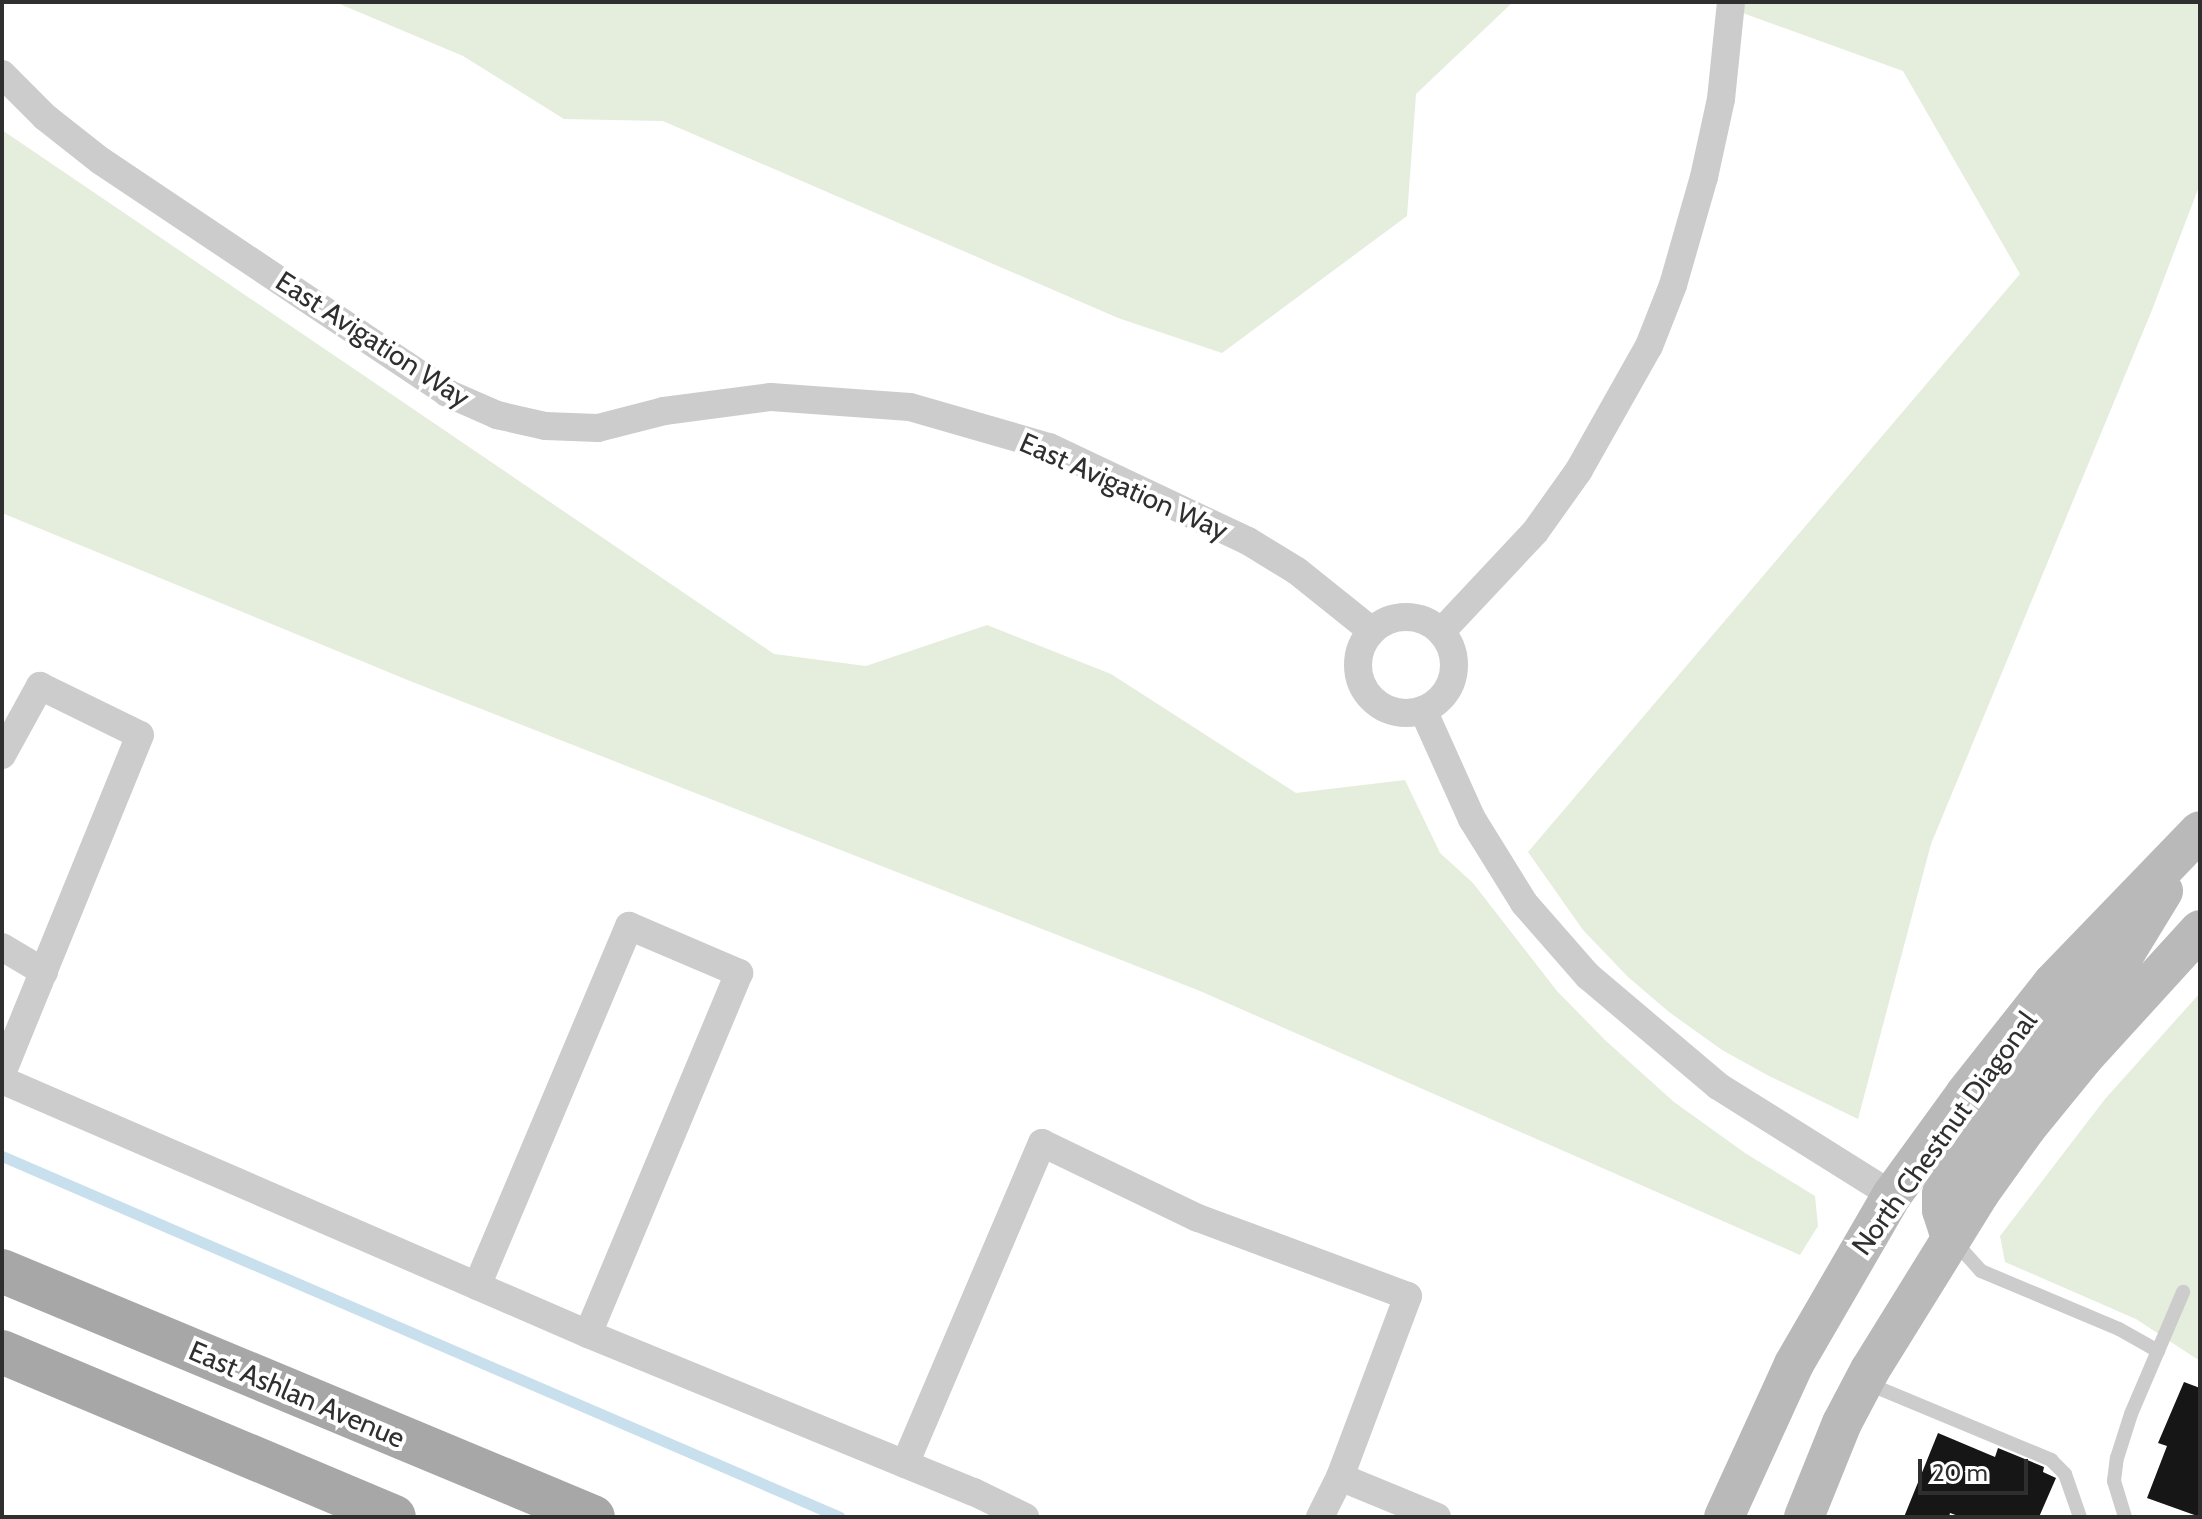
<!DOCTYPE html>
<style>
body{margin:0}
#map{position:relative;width:2202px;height:1519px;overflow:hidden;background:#fff;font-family:Cabin,sans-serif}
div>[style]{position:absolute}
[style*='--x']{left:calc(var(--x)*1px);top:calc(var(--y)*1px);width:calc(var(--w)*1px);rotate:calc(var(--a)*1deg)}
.green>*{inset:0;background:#e5eddc}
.stream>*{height:11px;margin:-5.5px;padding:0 5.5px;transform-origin:5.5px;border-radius:5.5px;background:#c8dfed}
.building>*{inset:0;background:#161616}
.lane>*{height:14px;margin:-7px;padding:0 7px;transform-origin:7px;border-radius:7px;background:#ccc}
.street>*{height:28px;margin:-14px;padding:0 14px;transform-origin:14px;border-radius:14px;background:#ccc}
.street>.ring{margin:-14px;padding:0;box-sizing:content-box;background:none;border:28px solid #ccc;border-radius:50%}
.secondary>*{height:40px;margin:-20px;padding:0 20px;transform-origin:20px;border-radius:20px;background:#b9b9b9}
.primary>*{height:44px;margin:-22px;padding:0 22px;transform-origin:22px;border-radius:22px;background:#a7a7a7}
span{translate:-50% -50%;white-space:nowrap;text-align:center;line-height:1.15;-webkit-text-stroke:8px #fff;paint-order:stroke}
.street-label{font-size:28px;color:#2f2f2f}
.frame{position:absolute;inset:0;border:4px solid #2f2f2f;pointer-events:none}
.scale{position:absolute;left:1918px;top:1459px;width:110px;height:36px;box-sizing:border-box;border:4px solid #2f2f2f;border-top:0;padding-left:10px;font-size:24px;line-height:28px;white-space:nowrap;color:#2f2f2f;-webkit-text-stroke:6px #fff;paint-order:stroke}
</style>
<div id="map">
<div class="green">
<i style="clip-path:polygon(335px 2px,1513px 2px,1416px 94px,1407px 216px,1222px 353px,1118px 318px,663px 121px,564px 119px,463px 56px)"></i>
<i style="clip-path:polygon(1712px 2px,2200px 2px,2200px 184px,2152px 310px,1931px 844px,1858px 1119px,1769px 1076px,1722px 1050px,1669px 1012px,1628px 977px,1583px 930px,1528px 852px,2020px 274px,1903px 71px)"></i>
<i style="clip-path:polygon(2px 130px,774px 654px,866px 666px,987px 625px,1111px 674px,1296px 793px,1405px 780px,1440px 853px,1473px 883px,1557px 991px,1605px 1040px,1674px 1102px,1745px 1153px,1815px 1196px,1818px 1226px,1800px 1255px,1200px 991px,410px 681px,2px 513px)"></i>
<i style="clip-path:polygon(2200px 993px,2200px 1361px,2136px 1319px,2005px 1262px,2000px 1236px,2105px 1099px)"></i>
</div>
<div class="stream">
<i style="--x:2;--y:1156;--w:912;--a:23.31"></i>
</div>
<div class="building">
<i style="clip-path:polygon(2184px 1382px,2200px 1388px,2200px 1517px,2147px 1498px,2167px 1446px,2158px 1443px)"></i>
<i style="clip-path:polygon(1938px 1433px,1995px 1457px,1998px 1448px,2044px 1467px,2043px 1472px,2056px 1478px,2039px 1517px,1961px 1517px,1950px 1513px,1949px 1517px,1904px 1517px)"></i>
</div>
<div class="lane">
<i style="--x:1954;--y:1241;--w:40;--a:48"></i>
<i style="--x:1981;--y:1271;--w:150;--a:22.8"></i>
<i style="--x:2119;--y:1329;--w:45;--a:29.4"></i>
<i style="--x:1864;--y:1382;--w:203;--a:22.6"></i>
<i style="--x:2051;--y:1460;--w:20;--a:45"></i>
<i style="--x:2065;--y:1474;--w:46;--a:70.8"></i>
<i style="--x:2125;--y:1517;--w:38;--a:-107"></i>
<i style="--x:2114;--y:1481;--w:23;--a:-83"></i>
<i style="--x:2117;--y:1458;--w:46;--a:-72.3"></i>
<i style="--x:2131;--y:1414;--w:133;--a:-66.9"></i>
</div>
<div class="street">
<i style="--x:2;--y:74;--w:61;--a:45"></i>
<i style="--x:45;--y:117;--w:71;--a:38.2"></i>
<i style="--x:101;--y:161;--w:417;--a:33.8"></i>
<i style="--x:447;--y:393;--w:55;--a:23.7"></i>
<i style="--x:497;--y:415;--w:49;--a:12.9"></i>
<i style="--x:545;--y:426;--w:53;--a:2.2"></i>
<i style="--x:598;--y:428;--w:68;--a:-14.4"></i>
<i style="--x:664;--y:411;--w:108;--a:-7.5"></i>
<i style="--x:771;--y:397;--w:139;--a:4.1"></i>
<i style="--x:910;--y:407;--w:145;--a:16.1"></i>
<i style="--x:1049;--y:447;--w:220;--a:25.3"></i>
<i style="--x:1248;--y:541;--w:57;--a:31.5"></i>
<i style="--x:1297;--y:571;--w:96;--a:38.7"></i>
<i class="ring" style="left:1358px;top:617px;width:68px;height:68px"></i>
<i style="--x:1441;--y:632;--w:137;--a:-46.8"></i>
<i style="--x:1535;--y:532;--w:76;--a:-54.6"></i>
<i style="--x:1579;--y:470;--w:142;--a:-60.6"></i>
<i style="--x:1649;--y:346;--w:66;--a:-68.5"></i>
<i style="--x:1673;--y:285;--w:112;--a:-74"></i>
<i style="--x:1704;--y:177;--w:80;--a:-77.7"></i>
<i style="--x:1721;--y:99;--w:98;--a:-84.1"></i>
<i style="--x:1423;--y:710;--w:120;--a:65.8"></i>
<i style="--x:1472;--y:819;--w:99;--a:58.2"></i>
<i style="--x:1524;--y:903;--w:97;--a:48.8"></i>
<i style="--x:1588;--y:976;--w:170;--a:40.2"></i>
<i style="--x:1718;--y:1086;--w:205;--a:32.1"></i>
<i style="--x:2;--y:755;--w:79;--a:-61.2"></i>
<i style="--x:40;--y:686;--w:111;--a:26.1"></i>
<i style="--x:140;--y:735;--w:366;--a:112.2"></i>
<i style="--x:2;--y:947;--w:49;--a:30.8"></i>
<i style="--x:2;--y:1080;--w:639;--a:23.43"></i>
<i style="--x:588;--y:1334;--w:417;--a:22.3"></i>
<i style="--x:974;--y:1492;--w:57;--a:26.1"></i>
<i style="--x:477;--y:1286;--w:391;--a:-67.1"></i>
<i style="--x:629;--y:926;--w:120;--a:23.1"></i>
<i style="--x:739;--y:973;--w:391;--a:112.7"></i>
<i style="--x:905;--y:1464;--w:349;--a:-66.9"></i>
<i style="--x:1042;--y:1143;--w:173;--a:25.7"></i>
<i style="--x:1198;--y:1218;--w:224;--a:20.4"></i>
<i style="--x:1408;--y:1296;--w:193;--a:110.6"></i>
<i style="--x:1320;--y:1517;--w:45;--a:-63.4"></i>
<i style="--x:1340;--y:1477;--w:105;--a:22.4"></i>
</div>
<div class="secondary">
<i style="--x:1951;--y:1238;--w:29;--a:-108"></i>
<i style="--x:1942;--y:1210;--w:16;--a:-90"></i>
<i style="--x:1942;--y:1194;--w:78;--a:-58.2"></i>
<i style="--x:1983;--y:1128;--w:223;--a:-50.8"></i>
<i style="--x:2124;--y:955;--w:75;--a:-58.6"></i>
<i style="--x:1724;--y:1517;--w:168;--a:-65.4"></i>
<i style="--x:1794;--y:1364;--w:195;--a:-59.9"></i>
<i style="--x:1892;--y:1195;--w:126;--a:-54"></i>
<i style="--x:1966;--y:1093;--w:140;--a:-51.7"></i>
<i style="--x:2053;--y:983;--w:211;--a:-46"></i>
<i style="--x:1804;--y:1517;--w:101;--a:-68"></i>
<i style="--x:1842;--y:1423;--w:60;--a:-62.2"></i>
<i style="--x:1870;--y:1370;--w:207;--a:-58.2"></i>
<i style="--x:1979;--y:1194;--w:81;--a:-54.5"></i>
<i style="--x:2026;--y:1128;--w:90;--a:-50.8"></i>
<i style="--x:2083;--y:1058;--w:173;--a:-47.6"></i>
</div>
<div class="primary">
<i style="--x:2;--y:1271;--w:640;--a:22.6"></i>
<i style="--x:2;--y:1352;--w:425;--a:22.8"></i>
</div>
<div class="street-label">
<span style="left:373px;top:339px;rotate:33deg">East Avigation Way</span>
<span style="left:1124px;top:486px;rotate:24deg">East Avigation Way</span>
<span style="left:1944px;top:1133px;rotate:-54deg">North Chestnut Diagonal</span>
<span style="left:297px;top:1394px;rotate:23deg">East Ashlan Avenue</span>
</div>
<div class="frame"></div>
<div class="scale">20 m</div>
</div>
